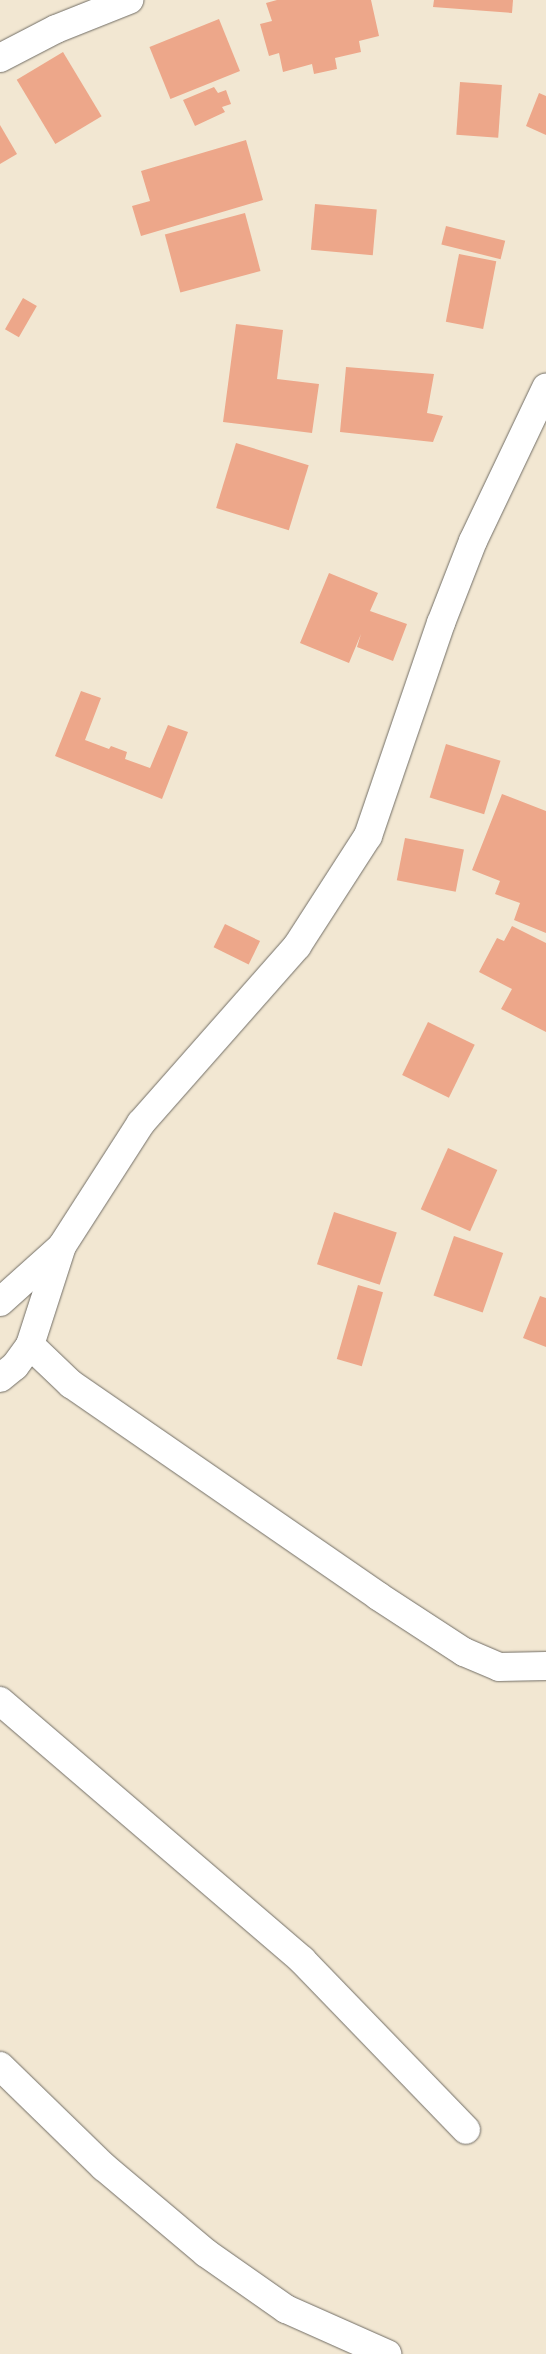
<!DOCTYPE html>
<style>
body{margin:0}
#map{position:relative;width:546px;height:2354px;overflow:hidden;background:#f2e7d2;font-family:"Indie Flower",sans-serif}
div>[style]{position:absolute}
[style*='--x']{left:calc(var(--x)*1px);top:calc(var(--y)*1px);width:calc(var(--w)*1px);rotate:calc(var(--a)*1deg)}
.building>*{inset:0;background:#eda78a;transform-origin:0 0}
.roads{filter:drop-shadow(0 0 1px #716d65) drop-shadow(0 0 1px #716d65)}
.street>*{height:28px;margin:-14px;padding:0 14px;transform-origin:14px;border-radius:14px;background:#fff}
span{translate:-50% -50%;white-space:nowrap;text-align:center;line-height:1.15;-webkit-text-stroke:4.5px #f6f6f2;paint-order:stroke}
</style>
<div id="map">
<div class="building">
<i style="clip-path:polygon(277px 0,371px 0,379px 36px,359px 41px,361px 52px,335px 58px,337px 69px,314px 74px,312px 64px,283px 72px,279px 53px,269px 56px,260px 24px,272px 21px,266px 3px)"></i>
<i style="clip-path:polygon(434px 0,513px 0,512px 13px,433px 7px)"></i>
<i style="left:219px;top:19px;width:56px;height:75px;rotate:68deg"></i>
<i style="left:63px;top:52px;width:75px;height:54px;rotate:59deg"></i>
<i style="left:460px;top:82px;width:42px;height:53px;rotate:4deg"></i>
<i style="clip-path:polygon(214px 87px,218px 93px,226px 90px,231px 104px,222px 107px,225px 112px,195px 126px,183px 100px)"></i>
<i style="clip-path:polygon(539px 93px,546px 96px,546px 135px,526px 126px)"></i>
<i style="clip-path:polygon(0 125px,17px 154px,0 164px)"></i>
<i style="clip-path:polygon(246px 140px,263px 200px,141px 236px,132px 206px,150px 201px,141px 171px)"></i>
<i style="left:315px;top:204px;width:62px;height:46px;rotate:5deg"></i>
<i style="left:245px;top:213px;width:60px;height:83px;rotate:75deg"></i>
<i style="left:446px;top:226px;width:61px;height:19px;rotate:14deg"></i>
<i style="left:459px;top:254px;width:38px;height:69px;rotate:11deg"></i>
<i style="left:23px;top:298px;width:16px;height:36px;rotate:30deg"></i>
<i style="clip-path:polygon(236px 324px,283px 330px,277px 379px,319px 384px,312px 433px,223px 422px)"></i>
<i style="clip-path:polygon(346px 367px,434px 374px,427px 413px,443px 416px,433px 442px,340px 432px)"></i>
<i style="left:236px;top:443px;width:76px;height:68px;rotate:17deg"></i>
<i style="clip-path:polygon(329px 573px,378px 593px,370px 611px,407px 624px,393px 661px,357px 647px,361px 634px,349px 663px,300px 643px)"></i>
<i style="clip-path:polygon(81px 691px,101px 698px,85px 740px,109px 749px,111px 746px,127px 752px,125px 759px,150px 768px,168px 725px,188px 732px,162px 799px,55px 756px)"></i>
<i style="left:446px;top:744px;width:57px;height:56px;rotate:17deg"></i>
<i style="clip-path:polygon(502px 794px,546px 811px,546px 933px,514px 920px,520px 903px,495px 894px,500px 881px,472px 870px)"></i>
<i style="left:405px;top:838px;width:60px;height:43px;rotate:11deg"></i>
<i style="left:225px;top:924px;width:39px;height:26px;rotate:26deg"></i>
<i style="clip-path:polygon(512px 926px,546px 943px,546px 1032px,501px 1009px,512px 989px,479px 972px,497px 938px,504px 941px)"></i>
<i style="left:428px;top:1022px;width:52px;height:59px;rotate:26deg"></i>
<i style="left:448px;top:1148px;width:54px;height:67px;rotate:24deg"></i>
<i style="left:334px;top:1212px;width:66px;height:55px;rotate:18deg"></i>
<i style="left:454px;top:1236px;width:52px;height:63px;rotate:19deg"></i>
<i style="left:358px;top:1285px;width:26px;height:77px;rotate:16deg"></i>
<i style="clip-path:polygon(540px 1296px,546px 1298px,546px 1347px,523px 1338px)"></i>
</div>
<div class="roads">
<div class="street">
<i style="--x:0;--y:58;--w:63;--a:-27.4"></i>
<i style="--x:56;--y:29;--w:79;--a:-21.7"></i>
<i style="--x:0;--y:1302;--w:79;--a:-41.9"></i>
<i style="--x:30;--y:1345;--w:57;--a:43.6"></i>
<i style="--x:71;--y:1384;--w:373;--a:34.6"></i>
<i style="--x:378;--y:1596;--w:103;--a:33.1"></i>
<i style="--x:464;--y:1652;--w:38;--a:23"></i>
<i style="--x:499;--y:1667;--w:47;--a:-1.2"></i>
<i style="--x:0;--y:1378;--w:19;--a:-39"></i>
<i style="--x:15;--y:1366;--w:26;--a:-54"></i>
<i style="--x:30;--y:1345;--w:104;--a:-72.1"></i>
<i style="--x:62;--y:1246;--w:146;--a:-57.3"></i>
<i style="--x:141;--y:1123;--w:236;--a:-48.6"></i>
<i style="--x:297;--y:946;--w:131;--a:-57.2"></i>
<i style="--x:368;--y:836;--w:225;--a:-71.1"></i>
<i style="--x:441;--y:623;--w:88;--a:-68.7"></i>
<i style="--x:473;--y:541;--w:170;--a:-64.5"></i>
<i style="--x:0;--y:1701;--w:398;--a:40.6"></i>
<i style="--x:302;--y:1960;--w:236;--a:46"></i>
<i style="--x:0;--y:2066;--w:145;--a:44.2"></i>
<i style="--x:104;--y:2167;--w:133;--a:40.1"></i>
<i style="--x:206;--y:2253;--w:98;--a:35"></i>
<i style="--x:286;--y:2309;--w:111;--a:24"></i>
</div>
</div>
</div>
